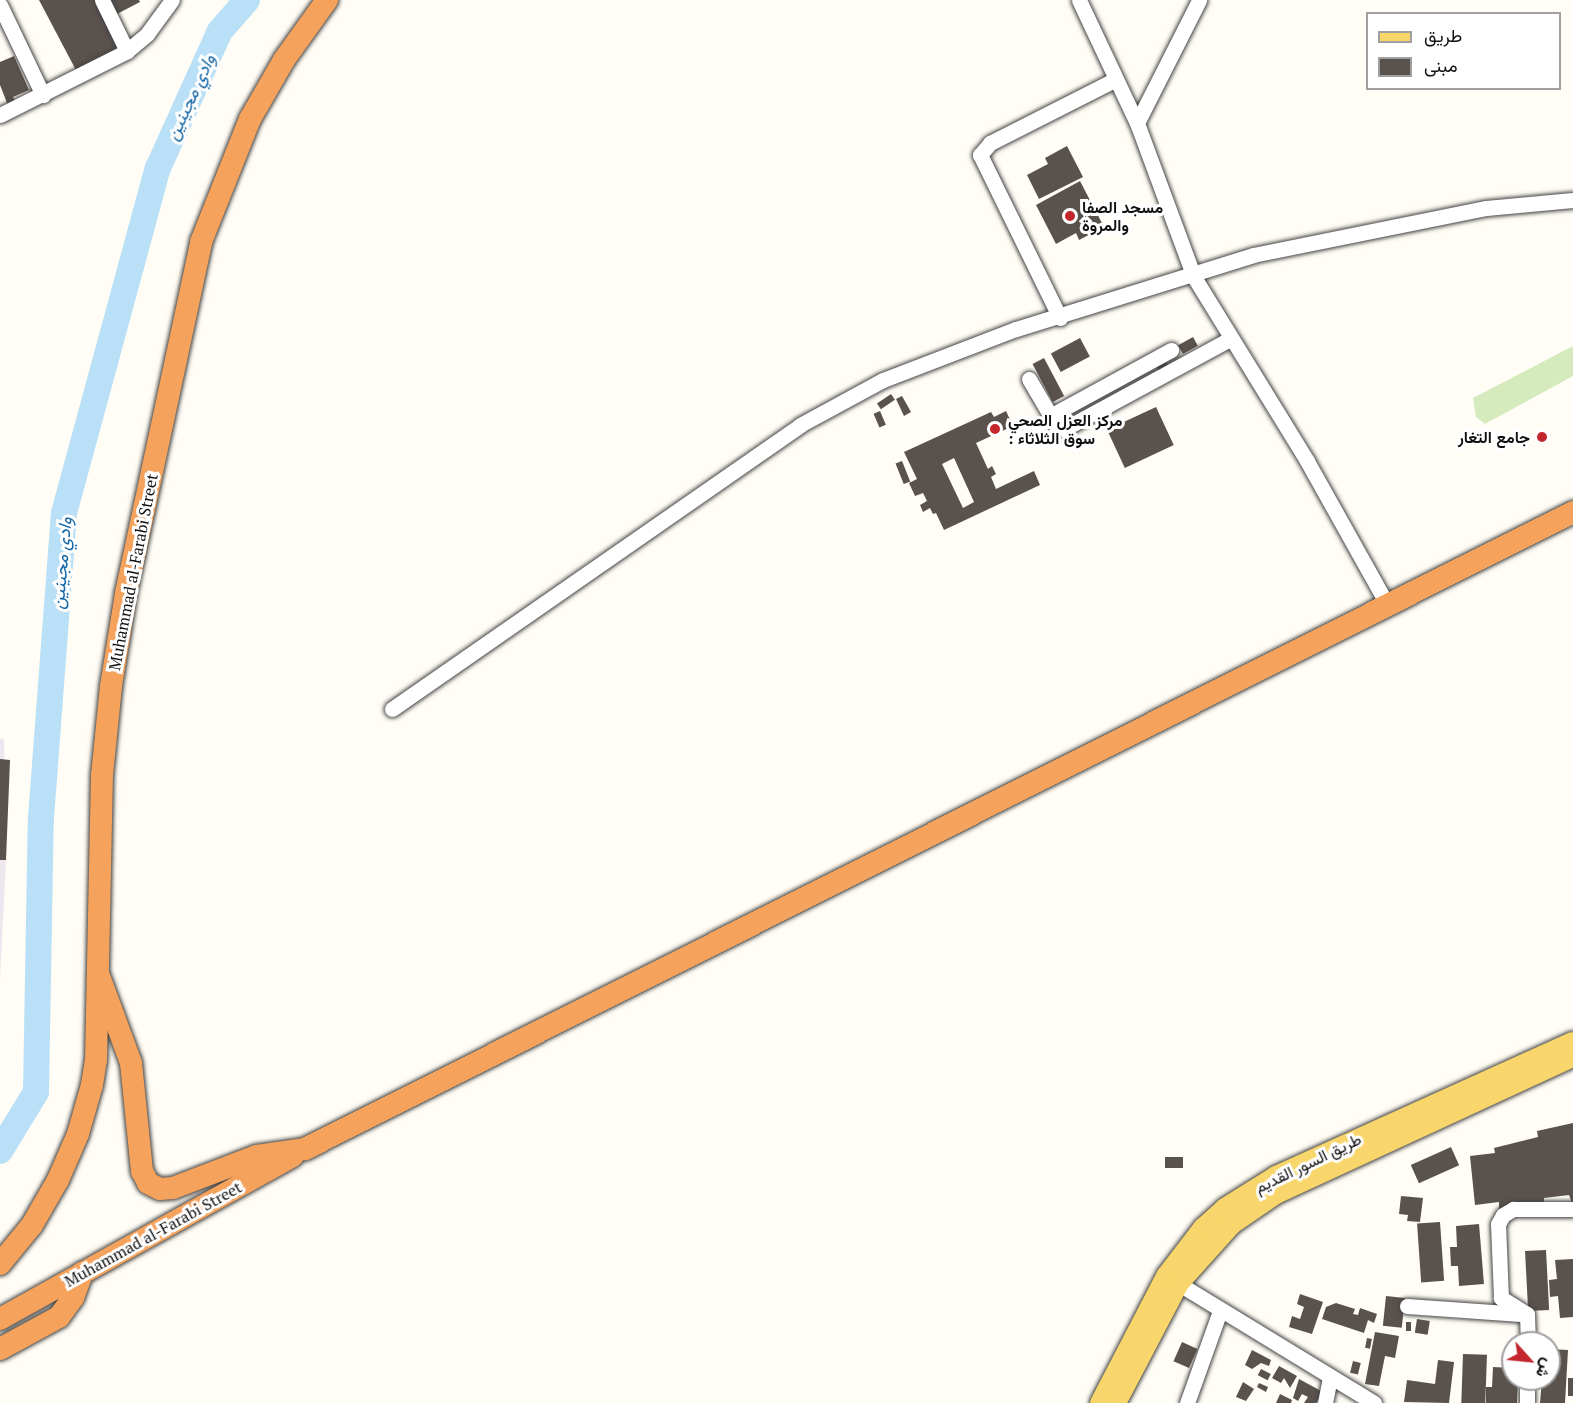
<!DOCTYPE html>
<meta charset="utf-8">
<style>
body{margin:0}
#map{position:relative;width:1573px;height:1403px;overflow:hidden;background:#fffdf5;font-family:"PT Serif",Vazirmatn,serif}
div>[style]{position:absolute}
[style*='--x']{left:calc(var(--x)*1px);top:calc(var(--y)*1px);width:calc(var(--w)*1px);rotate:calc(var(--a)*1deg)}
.industrial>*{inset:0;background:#eee6ef}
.green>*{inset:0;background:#d5ebbd}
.river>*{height:26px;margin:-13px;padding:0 13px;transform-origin:13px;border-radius:13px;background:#b9e0f7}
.building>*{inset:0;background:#5a524d;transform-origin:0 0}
.roads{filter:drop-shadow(0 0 2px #444) drop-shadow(0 0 2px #444)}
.minor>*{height:15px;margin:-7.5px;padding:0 7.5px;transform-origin:7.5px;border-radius:7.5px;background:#fff}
.major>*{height:20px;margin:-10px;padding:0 10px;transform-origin:10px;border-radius:10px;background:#f9d66b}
.highway>*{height:22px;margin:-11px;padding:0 11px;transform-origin:11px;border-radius:11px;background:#f5a25d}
.dots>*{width:16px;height:16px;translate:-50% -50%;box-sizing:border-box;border:3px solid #fff;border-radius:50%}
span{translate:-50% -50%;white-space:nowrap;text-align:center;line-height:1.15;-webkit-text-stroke:6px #fff;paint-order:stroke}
.poi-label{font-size:16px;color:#111;font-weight:700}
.left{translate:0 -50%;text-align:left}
.right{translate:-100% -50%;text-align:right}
.street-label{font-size:16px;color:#111}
.water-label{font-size:18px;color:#1768a6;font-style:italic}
.legend{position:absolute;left:1366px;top:12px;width:195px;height:78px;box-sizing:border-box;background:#fff;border:2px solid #a0a0a0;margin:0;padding:8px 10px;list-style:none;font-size:18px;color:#111}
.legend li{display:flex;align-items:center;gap:12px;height:30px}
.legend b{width:30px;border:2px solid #a0a0a0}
.north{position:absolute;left:1501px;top:1331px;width:60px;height:60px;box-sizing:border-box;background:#fff;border:2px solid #a0a0a0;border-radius:50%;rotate:117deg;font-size:16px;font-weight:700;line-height:24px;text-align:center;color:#111}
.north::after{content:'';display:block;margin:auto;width:21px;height:27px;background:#c4262e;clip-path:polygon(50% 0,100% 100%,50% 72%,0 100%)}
</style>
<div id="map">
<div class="industrial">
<i style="clip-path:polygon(4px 738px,6px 860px,0 979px,0 739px)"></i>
</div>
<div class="green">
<i style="clip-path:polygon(1573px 346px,1573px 376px,1485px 424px,1476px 417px,1473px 398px)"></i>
</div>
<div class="river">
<i style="--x:0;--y:1151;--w:69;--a:-58.6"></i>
<i style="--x:36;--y:1092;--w:274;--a:-89"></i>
<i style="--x:41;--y:818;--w:306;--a:-85.7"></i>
<i style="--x:64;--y:513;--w:358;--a:-74.8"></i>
<i style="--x:158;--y:168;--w:150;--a:-65.7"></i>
<i style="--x:220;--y:31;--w:41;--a:-48.9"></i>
</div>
<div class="building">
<i style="clip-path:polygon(39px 0,97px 0,122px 47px,78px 74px)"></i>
<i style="clip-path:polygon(107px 0,139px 0,140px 2px,115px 15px)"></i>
<i style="clip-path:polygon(14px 56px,29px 90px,13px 97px,17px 105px,9px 108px,0 85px,0 62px)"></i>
<i style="clip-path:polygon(1067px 146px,1083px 177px,1039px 199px,1027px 175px,1048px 164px,1045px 158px)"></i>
<i style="clip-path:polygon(1080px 181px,1104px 227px,1079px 240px,1076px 233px,1056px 244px,1036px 205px)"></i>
<i style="left:1193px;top:337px;width:10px;height:17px;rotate:61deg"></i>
<i style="left:1080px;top:338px;width:21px;height:33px;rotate:62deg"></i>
<i style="left:1162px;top:355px;width:14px;height:11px;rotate:60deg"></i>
<i style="left:1044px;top:358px;width:43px;height:13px;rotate:62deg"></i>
<i style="left:891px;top:394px;width:7px;height:17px;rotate:56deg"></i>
<i style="clip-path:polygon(902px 396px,911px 412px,904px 416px,896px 399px)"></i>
<i style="left:1156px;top:407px;width:42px;height:54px;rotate:65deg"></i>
<i style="left:880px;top:411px;width:15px;height:7px;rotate:67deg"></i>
<i style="clip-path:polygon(evenodd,1006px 411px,1013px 426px,976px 443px,988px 469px,992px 466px,996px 474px,991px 477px,996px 489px,1034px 471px,1040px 485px,944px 530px,936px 513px,933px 514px,930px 508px,923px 512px,920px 505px,927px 501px,923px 493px,915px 496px,909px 483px,917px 479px,904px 452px,991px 412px,994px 417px,1006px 411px,954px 458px,974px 502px,963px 508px,942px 464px,954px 458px)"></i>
<i style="left:902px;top:461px;width:22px;height:7px;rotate:68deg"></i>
<i style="clip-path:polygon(0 759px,10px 760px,6px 860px,0 860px)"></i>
<i style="clip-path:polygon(1573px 1123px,1573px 1206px,1569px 1195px,1544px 1198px,1544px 1204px,1499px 1209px,1499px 1202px,1475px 1205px,1470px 1156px,1495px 1153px,1494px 1148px,1538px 1137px,1537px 1131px)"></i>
<i style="left:1451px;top:1147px;width:20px;height:44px;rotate:66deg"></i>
<i style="left:1165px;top:1157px;width:18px;height:11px"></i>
<i style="clip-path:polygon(1401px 1196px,1423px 1198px,1420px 1222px,1407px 1221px,1408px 1215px,1399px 1214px)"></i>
<i style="left:1440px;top:1222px;width:59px;height:23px;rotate:86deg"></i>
<i style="clip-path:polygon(1479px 1224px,1484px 1284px,1459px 1286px,1458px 1266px,1451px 1266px,1450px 1247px,1457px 1247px,1456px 1226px)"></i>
<i style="left:1546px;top:1250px;width:60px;height:21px;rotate:87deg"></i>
<i style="clip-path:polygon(1573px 1259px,1573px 1317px,1560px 1318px,1558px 1296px,1550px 1297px,1549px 1280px,1557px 1279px,1555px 1260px)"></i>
<i style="clip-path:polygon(1300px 1294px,1323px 1302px,1312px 1334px,1289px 1327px,1292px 1316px,1300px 1319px,1304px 1307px,1297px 1304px)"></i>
<i style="left:1386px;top:1296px;width:19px;height:30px;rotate:6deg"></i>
<i style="clip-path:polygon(1336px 1303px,1355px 1309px,1353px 1314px,1358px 1315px,1360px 1308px,1377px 1314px,1374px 1323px,1368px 1320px,1364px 1333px,1322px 1319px,1326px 1307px)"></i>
<i style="left:1417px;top:1319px;width:13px;height:14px;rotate:9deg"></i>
<i style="left:1406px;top:1322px;width:5px;height:9px"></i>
<i style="clip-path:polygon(1375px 1332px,1399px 1336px,1395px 1358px,1385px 1356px,1379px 1386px,1365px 1384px)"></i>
<i style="left:1367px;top:1338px;width:5px;height:10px;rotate:11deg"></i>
<i style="left:1182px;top:1342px;width:17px;height:21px;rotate:24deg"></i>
<i style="clip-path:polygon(1549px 1349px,1568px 1350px,1565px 1403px,1540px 1403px,1542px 1379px,1549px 1379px)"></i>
<i style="clip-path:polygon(1252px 1350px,1271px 1360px,1269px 1366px,1261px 1363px,1252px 1369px,1245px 1365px)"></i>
<i style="left:1463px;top:1354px;width:24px;height:49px;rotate:2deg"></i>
<i style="clip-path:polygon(1438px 1360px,1454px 1362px,1449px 1403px,1404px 1402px,1407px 1380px,1435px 1384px)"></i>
<i style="left:1353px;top:1361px;width:8px;height:12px;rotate:14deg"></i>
<i style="clip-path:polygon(1279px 1366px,1297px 1376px,1290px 1388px,1284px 1378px,1281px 1383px,1272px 1378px)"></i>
<i style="clip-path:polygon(1493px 1367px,1513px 1368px,1513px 1379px,1518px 1379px,1517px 1403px,1486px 1403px,1486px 1387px,1492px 1387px)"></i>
<i style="left:1261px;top:1369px;width:11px;height:7px;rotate:27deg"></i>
<i style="left:1568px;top:1378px;width:5px;height:18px"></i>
<i style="clip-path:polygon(1299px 1379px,1323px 1392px,1316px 1403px,1304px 1403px,1308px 1397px,1302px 1394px,1298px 1401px,1293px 1398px)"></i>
<i style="clip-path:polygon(1243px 1382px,1254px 1389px,1246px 1401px,1236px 1397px)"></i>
<i style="clip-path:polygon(1259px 1383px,1268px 1387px,1266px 1392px,1257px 1387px)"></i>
<i style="clip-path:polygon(1280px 1394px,1292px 1400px,1291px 1403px,1276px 1403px)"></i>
</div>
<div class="roads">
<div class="minor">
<i style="--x:102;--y:0;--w:57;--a:63.9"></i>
<i style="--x:1079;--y:0;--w:136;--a:64.8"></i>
<i style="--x:1137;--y:123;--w:164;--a:69.7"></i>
<i style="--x:1194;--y:277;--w:216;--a:58.4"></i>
<i style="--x:1307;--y:461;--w:164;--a:60.8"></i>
<i style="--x:0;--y:5;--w:100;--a:64.5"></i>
<i style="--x:0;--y:115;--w:142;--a:-26.7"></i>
<i style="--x:127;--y:51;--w:26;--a:-40"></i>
<i style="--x:147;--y:34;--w:42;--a:-53.7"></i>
<i style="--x:1137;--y:123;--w:138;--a:-63.2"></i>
<i style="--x:1060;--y:318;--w:182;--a:-116.1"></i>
<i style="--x:980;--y:155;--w:16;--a:-50"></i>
<i style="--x:990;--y:143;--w:141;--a:-26.9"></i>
<i style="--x:1029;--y:379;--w:53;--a:59.6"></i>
<i style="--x:1056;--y:425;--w:9;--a:27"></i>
<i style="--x:1064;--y:429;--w:189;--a:-28.5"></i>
<i style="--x:1050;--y:416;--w:138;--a:-28.6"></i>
<i style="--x:392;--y:709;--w:497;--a:-34.8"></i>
<i style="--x:800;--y:425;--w:94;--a:-28.5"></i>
<i style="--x:883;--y:380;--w:142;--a:-21"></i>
<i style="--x:1016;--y:329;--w:248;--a:-17.3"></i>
<i style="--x:1253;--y:255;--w:238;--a:-11.4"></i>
<i style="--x:1486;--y:208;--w:87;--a:-5.3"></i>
<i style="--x:1171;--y:1279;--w:238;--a:31.4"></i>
<i style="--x:1407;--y:1306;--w:114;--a:4"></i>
<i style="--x:1528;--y:1343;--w:29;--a:-92"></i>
<i style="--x:1527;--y:1314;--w:31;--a:-148"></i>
<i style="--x:1501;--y:1298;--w:74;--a:-92.3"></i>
<i style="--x:1498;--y:1224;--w:10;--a:-61"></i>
<i style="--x:1503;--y:1215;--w:12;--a:-31"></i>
<i style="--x:1513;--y:1209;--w:60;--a:0"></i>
<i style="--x:1187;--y:1403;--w:98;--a:-70.3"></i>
<i style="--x:1325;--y:1403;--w:25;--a:-79"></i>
<i style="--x:1527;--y:1403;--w:24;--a:-90"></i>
</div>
<div class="major">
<i style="--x:1100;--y:1403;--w:143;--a:-62.5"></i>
<i style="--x:1166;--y:1276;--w:61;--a:-52.4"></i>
<i style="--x:1203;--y:1228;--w:30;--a:-42"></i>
<i style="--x:1225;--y:1208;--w:60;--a:-32.1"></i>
<i style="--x:1276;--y:1176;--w:326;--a:-24.3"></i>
<i style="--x:1116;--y:1403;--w:136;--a:-62.3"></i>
<i style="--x:1179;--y:1283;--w:79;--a:-48.1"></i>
<i style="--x:1232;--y:1224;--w:53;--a:-34.3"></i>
<i style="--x:1276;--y:1194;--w:327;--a:-24.8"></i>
</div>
<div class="highway">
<i style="--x:99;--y:976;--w:93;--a:69.8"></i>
<i style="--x:131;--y:1063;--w:109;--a:84.2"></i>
<i style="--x:142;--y:1171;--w:13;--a:63"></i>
<i style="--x:148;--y:1183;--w:13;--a:27"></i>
<i style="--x:160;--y:1189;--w:13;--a:-4"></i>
<i style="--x:173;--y:1188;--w:90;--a:-20.9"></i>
<i style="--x:257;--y:1156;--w:49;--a:-8.3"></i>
<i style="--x:305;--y:1149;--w:1419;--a:-26.67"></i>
<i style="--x:0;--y:1264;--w:50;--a:-50.6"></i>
<i style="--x:32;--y:1225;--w:52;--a:-60"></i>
<i style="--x:58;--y:1180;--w:50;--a:-66.5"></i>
<i style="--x:78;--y:1134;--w:51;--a:-74.1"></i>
<i style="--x:92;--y:1085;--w:25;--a:-81"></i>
<i style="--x:96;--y:1060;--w:285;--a:-88.8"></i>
<i style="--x:102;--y:775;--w:89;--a:-84.2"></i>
<i style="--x:111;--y:686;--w:94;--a:-80.8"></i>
<i style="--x:126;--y:593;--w:359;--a:-77.9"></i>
<i style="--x:201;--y:242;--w:132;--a:-68.3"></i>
<i style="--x:250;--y:119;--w:68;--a:-60"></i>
<i style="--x:284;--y:60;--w:74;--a:-54.4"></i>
<i style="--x:0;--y:1319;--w:335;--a:-29.1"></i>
<i style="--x:0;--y:1349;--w:67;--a:-28.5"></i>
<i style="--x:59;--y:1317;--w:24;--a:-54"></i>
<i style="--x:73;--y:1298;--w:27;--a:-70"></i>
</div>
</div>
<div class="dots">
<i style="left:1070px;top:216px;background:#c4262e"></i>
<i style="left:995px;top:429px;background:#c4262e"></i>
<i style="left:1542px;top:437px;background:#c4262e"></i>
</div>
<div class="poi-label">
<span class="left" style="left:1082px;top:216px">مسجد الصفا<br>والمروة</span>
<span class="left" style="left:1008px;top:429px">مركز العزل الصحي<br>: سوق الثلاثاء</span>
<span class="right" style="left:1530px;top:437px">جامع التغار</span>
</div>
<div class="street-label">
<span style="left:133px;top:572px;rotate:-79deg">Muhammad al-Farabi Street</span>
<span style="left:1308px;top:1163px;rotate:-26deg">طريق السور القديم</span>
<span style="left:153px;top:1234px;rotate:-29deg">Muhammad al-Farabi Street</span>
</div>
<div class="water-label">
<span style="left:190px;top:97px;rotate:-65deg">وادي مجينين</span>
<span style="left:61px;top:563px;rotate:-85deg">وادي مجينين</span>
</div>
<ul class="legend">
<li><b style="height:8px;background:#f9d66b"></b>طريق</li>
<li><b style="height:16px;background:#5a524d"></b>مبنى</li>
</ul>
<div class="north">ش</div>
</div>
